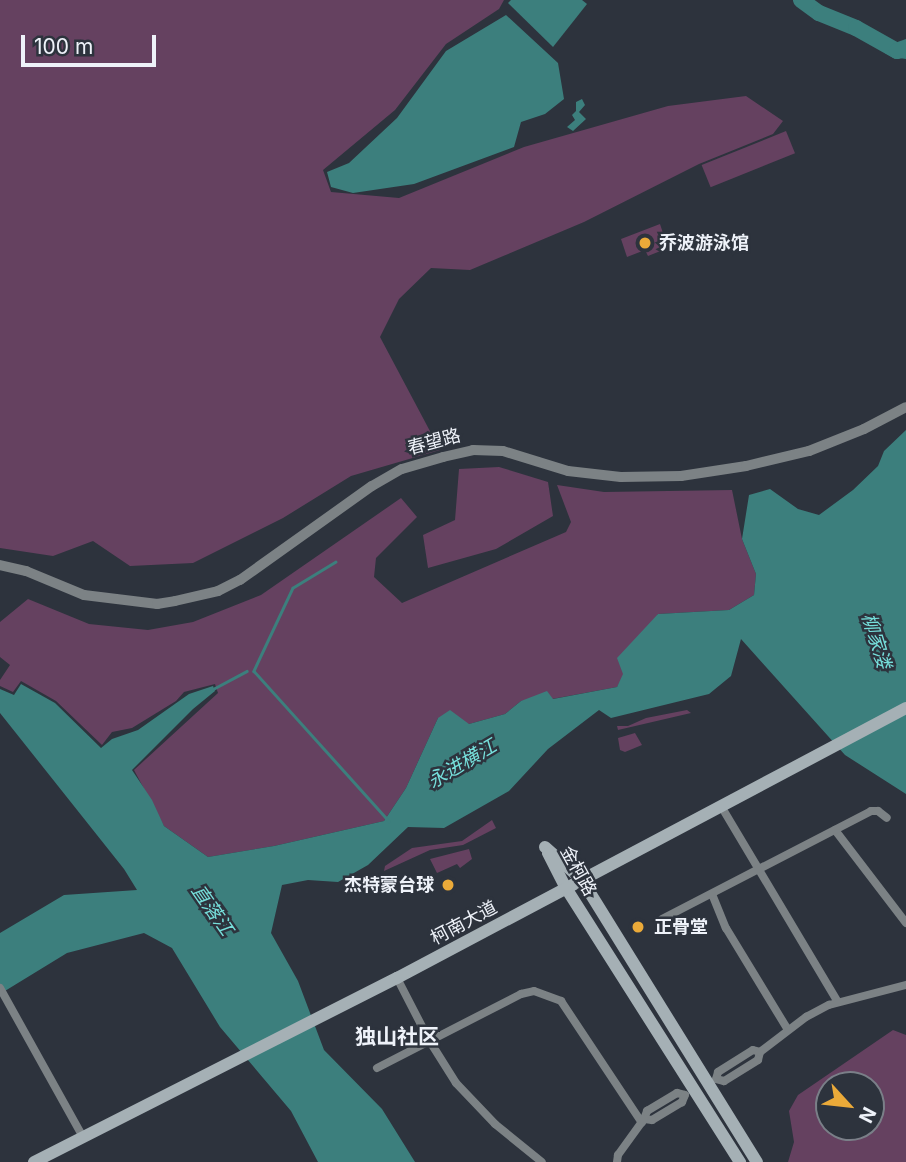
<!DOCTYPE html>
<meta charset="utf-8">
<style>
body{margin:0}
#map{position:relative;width:906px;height:1162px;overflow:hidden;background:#2d333d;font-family:Inter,"Noto Sans SC",sans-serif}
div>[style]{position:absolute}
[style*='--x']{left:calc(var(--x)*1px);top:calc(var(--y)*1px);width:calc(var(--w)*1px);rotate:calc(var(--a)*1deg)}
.green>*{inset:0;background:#654160;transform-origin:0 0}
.water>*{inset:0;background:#3c7f7d}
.stream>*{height:2.5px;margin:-1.25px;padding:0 1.25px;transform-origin:1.25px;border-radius:1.25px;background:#3c7f7d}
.river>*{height:16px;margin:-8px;padding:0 8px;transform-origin:8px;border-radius:8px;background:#3c7f7d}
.minor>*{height:8px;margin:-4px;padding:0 4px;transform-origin:4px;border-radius:4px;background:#7c8285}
.tertiary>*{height:10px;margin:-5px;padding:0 5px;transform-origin:5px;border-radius:5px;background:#7c8285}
.secondary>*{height:12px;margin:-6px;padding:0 6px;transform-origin:6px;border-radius:6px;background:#a5b0b5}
.dots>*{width:19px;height:19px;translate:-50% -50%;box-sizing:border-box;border:4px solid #2d333d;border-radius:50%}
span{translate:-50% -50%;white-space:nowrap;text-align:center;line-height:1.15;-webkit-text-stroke:5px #2d333d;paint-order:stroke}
.poi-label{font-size:18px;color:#eef2f9;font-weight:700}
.left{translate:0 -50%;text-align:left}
.right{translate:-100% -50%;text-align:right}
.street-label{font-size:18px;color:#eef2f9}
.water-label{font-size:19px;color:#76dfdb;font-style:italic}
.quarter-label{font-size:21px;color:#eef2f9;font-weight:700}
.north{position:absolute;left:815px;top:1071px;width:70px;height:70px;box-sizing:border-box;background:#2d333d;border:2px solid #7a7f88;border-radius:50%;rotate:117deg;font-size:19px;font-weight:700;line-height:28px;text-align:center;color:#eef2f9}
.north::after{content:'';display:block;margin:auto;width:24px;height:32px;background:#ebaa39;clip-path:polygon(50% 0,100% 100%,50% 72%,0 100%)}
.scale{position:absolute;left:21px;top:35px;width:135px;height:32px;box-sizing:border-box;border:4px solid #eef2f9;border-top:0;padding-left:9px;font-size:21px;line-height:24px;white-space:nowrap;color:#eef2f9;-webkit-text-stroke:5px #2d333d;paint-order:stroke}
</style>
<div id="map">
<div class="green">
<i style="clip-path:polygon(0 0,504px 0,499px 9px,446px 44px,395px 110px,323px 170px,331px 192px,399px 198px,524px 147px,668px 106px,746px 96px,783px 121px,773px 134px,699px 164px,584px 222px,470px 270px,431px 268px,399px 299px,380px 337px,440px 450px,351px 476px,283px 518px,193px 563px,130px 566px,93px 541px,53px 556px,0 548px)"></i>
<i style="left:786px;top:131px;width:24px;height:91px;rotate:68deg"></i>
<i style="clip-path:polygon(660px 224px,668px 248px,648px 256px,645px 250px,627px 257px,621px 239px)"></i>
<i style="clip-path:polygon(499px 467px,548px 482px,553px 516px,496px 549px,428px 568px,423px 535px,455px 520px,459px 469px)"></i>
<i style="clip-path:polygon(557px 485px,604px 492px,732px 490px,742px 539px,756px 574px,754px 595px,729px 610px,658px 614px,617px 687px,552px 699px,521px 701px,505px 714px,469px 724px,438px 718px,406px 788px,384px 821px,274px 846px,208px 857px,164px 826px,134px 770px,218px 693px,215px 684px,184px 692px,176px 701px,132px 728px,112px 732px,102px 745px,56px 701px,21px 681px,13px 692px,0 686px,0 680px,10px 665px,0 657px,0 622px,28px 599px,89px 624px,148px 630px,193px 622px,261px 595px,401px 498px,417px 517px,376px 558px,374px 577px,402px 603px,566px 532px,571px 522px)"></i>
<i style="clip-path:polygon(687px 710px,691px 713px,618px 730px,617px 726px,628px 726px,646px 718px)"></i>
<i style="clip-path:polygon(635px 733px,642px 745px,625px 752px,620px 750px,618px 738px)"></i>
<i style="clip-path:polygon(492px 820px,496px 828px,463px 845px,430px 850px,384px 871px,385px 866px,412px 848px,462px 841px)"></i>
<i style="clip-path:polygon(469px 849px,472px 859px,460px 868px,457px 864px,437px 873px,430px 859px)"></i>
<i style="clip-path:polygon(evenodd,893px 1030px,906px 1035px,906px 1162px,788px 1162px,794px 1142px,789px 1111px,798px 1095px,893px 1030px,871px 1085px,871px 1127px,829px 1127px,829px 1085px,871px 1085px)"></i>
</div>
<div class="water">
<i style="clip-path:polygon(511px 0,582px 0,587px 4px,553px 47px,508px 3px)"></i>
<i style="clip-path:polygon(506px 15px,558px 63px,564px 99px,545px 114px,521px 122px,514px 147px,414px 184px,353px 193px,331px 187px,327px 172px,349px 163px,397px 118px,446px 51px)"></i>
<i style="clip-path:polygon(906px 39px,906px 59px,892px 57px,885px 53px,889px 45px)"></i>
<i style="clip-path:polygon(582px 99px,585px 105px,579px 112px,586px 119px,573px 131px,567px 127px,575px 120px,572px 115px,576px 111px,576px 102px)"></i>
<i style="clip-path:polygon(906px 430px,906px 794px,845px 755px,741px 639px,731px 676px,709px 694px,611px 718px,599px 710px,548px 749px,509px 791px,444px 828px,408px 827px,368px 865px,338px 882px,308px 880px,282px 885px,271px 933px,298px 981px,324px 1050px,382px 1109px,415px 1162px,318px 1162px,291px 1111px,220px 1027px,172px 948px,144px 933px,67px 953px,0 994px,0 933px,64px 895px,137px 890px,124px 869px,0 713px,0 689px,14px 695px,21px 684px,55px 703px,101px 748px,112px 739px,138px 730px,189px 694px,213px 686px,215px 691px,193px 709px,132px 770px,152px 800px,164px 826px,208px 857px,274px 846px,384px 821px,406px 788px,438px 718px,450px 710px,469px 724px,505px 714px,521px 701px,547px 691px,553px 699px,617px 687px,623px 674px,617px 658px,658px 614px,729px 610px,754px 595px,756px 574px,742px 539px,749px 495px,770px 489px,798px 509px,819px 515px,853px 490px,878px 466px,884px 451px)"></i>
</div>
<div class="stream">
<i style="--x:336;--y:562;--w:50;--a:148.8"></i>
<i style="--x:293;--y:588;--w:92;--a:115.2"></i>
<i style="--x:254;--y:671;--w:202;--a:48"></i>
<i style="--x:213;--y:689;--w:38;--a:-28"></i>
</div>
<div class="river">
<i style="--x:801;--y:0;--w:22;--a:36"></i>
<i style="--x:819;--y:13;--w:40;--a:22"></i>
<i style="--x:856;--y:28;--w:47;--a:29.3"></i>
<i style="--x:897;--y:51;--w:9;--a:-13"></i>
</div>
<div class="minor">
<i style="--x:721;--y:806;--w:228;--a:59.2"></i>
<i style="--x:835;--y:830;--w:117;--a:52.6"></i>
<i style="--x:712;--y:894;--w:37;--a:68"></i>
<i style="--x:726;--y:928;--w:119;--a:58.7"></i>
<i style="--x:662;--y:919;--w:235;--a:-27.3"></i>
<i style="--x:871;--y:811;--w:7;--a:0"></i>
<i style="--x:878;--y:811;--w:11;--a:38"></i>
<i style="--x:397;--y:978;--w:70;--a:62.7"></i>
<i style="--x:429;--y:1040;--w:51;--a:57.9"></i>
<i style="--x:456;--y:1083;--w:57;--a:46.4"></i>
<i style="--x:495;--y:1124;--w:60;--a:39"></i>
<i style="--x:0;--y:988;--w:171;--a:60.9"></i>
<i style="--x:753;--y:1050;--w:7;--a:16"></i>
<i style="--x:760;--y:1052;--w:8;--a:104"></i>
<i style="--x:758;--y:1060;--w:40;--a:148"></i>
<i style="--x:724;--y:1081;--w:8;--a:-166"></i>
<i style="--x:716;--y:1079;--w:7;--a:-74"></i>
<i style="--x:718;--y:1072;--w:41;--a:-32.2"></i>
<i style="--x:760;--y:1052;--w:58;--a:-37.3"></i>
<i style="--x:806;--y:1017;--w:26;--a:-28"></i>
<i style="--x:829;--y:1005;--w:80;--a:-14.6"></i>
<i style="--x:377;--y:1068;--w:162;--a:-27.2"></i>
<i style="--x:521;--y:994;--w:13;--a:-13"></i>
<i style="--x:534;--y:991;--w:29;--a:20"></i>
<i style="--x:561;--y:1001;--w:146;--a:56.4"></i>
<i style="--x:677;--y:1093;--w:8;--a:14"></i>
<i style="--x:685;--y:1095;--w:8;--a:113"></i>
<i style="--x:682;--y:1102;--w:35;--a:149"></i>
<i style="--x:652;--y:1120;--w:8;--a:-173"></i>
<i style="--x:644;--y:1119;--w:9;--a:-69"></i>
<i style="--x:647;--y:1111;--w:35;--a:-31"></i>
<i style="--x:617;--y:1162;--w:7;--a:-82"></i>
<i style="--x:618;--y:1155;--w:44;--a:-54.2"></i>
</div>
<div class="tertiary">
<i style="--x:0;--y:565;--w:27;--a:13"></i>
<i style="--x:26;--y:571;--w:63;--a:22.5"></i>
<i style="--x:84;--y:595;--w:74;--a:7"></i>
<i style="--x:157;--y:604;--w:18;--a:-9"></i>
<i style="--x:175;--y:601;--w:44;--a:-13.1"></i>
<i style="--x:218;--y:591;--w:25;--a:-27"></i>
<i style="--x:240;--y:580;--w:162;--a:-35.5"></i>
<i style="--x:372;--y:486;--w:34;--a:-30"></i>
<i style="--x:402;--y:469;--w:43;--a:-16.3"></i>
<i style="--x:443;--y:457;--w:31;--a:-13"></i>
<i style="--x:473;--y:450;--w:30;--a:2"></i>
<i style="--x:503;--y:451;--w:68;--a:17.1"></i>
<i style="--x:568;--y:471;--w:53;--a:6.5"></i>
<i style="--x:621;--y:477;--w:60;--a:-1"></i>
<i style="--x:681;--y:476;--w:66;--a:-8.7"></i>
<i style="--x:746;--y:466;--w:65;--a:-13.4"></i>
<i style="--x:809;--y:451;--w:59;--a:-21.8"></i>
<i style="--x:864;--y:429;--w:47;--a:-27.6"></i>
</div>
<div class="secondary">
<i style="--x:545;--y:847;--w:50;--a:41.7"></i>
<i style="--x:582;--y:880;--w:332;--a:58.2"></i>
<i style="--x:548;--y:853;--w:39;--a:63"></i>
<i style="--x:566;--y:888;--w:325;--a:57.6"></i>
<i style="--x:34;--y:1162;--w:407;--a:-26.9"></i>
<i style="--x:397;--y:978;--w:576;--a:-27.94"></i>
</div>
<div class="dots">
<i style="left:645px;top:243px;background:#ebaa39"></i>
<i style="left:448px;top:885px;background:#ebaa39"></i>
<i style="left:638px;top:927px;background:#ebaa39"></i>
</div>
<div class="poi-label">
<span class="left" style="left:659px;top:243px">乔波游泳馆</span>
<span class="right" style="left:434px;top:885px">杰特蒙台球</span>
<span class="left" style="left:654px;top:927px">正骨堂</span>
</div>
<div class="street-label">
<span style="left:434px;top:442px;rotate:-15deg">春望路</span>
<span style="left:578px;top:871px;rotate:61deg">金柯路</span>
<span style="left:464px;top:923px;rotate:-28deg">柯南大道</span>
</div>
<div class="water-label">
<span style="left:876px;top:641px;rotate:73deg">柳家溇</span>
<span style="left:462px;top:764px;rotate:-31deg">永进横江</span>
<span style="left:212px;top:910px;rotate:55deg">直落江</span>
</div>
<div class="quarter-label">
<span style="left:397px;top:1037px">独山社区</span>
</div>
<div class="north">N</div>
<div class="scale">100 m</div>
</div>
